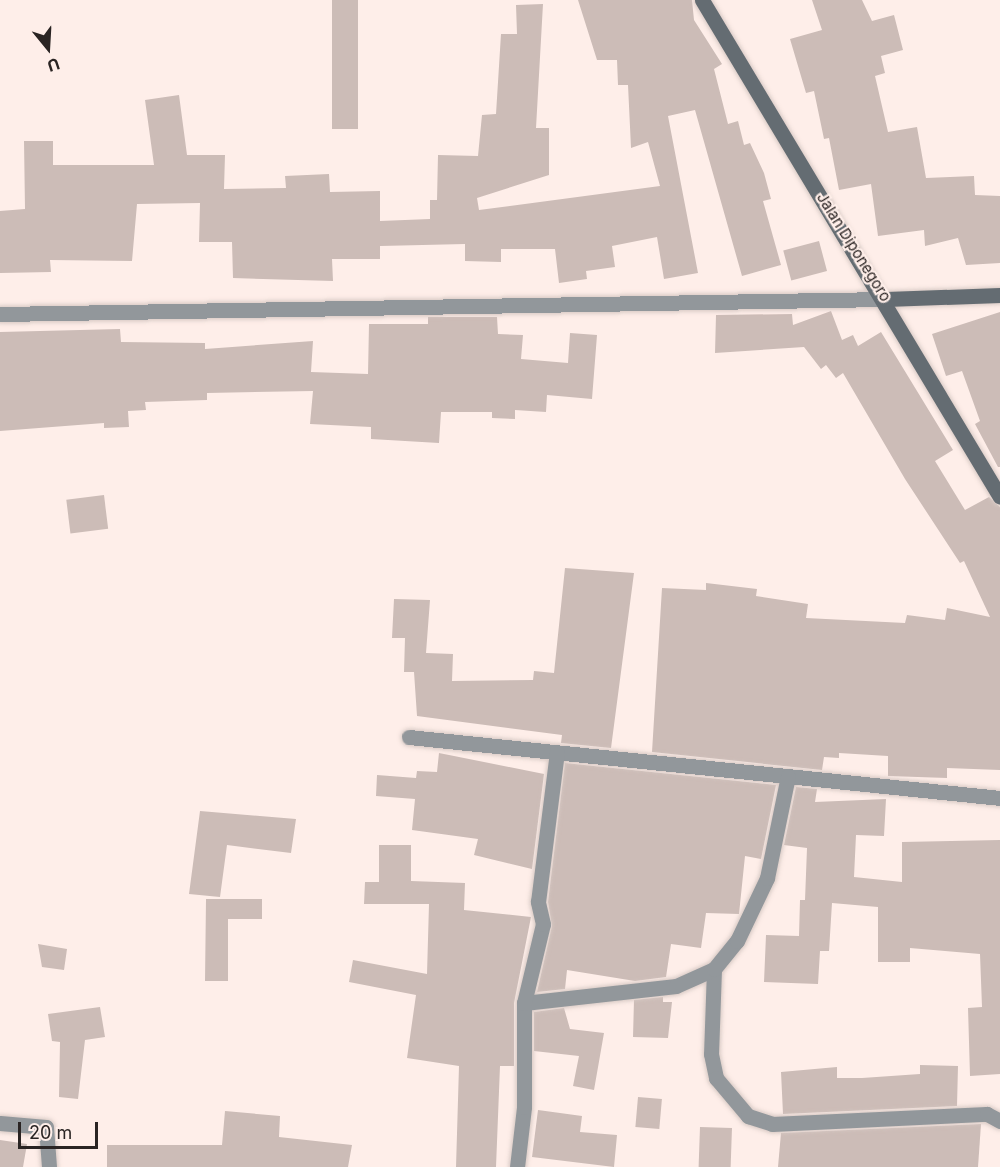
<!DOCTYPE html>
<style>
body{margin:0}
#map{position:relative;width:1000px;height:1167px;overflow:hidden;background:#feeee9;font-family:Inter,sans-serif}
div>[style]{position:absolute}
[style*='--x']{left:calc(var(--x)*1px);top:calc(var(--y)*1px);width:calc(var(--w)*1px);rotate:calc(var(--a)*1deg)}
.building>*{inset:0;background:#ccbcb7;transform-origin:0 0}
.roads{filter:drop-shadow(0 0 2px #d8cac5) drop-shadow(0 0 2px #d8cac5)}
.minor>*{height:15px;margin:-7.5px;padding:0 7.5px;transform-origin:7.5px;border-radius:7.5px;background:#92979b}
.secondary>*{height:15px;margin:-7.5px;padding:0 7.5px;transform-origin:7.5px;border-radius:7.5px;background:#646c72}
span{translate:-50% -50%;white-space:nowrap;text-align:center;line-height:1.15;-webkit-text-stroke:4.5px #feeee9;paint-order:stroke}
.street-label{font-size:15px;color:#2a2423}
.north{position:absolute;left:18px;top:18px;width:60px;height:60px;-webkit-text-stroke:4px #feeee9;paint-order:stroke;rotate:162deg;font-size:16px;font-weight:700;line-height:24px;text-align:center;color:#2a2423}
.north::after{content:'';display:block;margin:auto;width:21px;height:27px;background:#2a2423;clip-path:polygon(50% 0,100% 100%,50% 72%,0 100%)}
.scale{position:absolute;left:18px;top:1122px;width:80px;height:27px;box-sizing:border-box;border:3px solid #2a2423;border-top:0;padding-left:8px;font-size:18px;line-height:21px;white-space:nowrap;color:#2a2423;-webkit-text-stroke:4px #feeee9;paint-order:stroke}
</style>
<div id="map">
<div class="building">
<i style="left:332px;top:0;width:26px;height:129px"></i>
<i style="clip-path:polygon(578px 0,692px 0,694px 20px,722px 64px,714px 69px,728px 124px,738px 121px,744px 145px,750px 143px,764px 173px,771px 199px,763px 201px,781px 265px,742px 276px,695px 110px,668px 116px,698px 273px,664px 279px,657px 237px,612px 246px,615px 267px,586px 271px,587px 279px,559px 283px,555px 249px,501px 249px,501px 262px,465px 261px,465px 244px,380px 246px,380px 259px,332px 259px,333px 281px,233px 278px,232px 242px,199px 242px,200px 203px,137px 204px,132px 261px,50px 260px,51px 272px,0 273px,0 211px,25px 209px,24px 141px,53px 141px,53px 165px,154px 165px,145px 100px,179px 95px,187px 155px,225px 155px,224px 189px,286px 188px,285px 176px,329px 174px,330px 192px,380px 191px,380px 221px,430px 219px,430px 200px,437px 200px,438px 155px,478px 156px,482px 115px,496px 114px,501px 34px,517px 34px,516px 5px,543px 4px,536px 128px,549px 128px,549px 175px,477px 198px,479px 210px,660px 186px,648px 142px,631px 148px,628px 85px,618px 85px,617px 60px,597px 60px)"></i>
<i style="clip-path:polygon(812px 0,862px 0,872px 21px,894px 15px,903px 50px,881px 56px,885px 73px,875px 76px,888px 132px,917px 127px,926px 178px,974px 176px,975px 195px,1000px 196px,1000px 263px,966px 265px,958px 238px,925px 246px,924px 230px,878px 236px,871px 184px,839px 190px,829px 138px,824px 139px,814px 91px,806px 93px,790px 39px,822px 30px)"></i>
<i style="left:819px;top:241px;width:31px;height:37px;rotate:75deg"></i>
<i style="clip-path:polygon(831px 311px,842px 340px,853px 335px,858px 346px,881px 332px,953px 450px,935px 461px,965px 510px,989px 497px,1000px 507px,1000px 770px,947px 768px,947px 778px,888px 776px,888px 756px,839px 753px,839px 758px,824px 757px,822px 770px,652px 752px,662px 588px,706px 590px,706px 583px,757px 589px,756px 596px,808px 604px,806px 618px,905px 623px,907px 615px,945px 620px,947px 608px,990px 617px,964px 561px,960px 563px,905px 479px,843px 373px,836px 378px,826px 365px,821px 369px,804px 347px,715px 353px,716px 315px,792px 314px,793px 325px)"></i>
<i style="clip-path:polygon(1000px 312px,1000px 467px,998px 467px,975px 424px,980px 421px,962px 371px,946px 376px,932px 334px)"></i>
<i style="clip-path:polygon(428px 317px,497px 317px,498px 334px,523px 335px,521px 359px,568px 363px,570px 333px,597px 335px,592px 399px,547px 395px,546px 412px,515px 410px,515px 419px,492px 418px,492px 412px,441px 412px,439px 443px,371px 439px,371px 427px,310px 424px,313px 391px,207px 393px,207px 400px,145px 402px,146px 410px,128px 411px,129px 427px,104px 428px,104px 423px,0 431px,0 332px,120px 329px,121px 342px,205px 343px,205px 349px,313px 341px,311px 372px,368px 374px,369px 324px,428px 324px)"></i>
<i style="left:104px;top:495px;width:34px;height:38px;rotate:83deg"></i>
<i style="clip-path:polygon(565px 568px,634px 573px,611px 748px,561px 743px,562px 735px,417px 716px,414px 672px,404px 672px,405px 638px,392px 638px,394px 599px,430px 600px,426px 653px,453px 654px,452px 681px,533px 680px,534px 671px,554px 673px)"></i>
<i style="clip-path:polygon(439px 753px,544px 774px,532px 869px,474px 855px,478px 839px,412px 830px,415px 799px,376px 796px,377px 775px,416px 778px,417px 771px,437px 772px)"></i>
<i style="clip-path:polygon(565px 763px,776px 785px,761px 859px,745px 856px,739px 914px,706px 913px,701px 948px,671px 944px,666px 977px,635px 981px,567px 970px,565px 989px,537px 992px,552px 926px,548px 902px)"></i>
<i style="clip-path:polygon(796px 787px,817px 789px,815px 802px,886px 799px,884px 836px,856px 835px,854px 877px,902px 882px,902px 842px,1000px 840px,1000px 1074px,970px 1076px,968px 1008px,982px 1007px,980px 954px,910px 948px,910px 962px,878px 962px,878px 907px,832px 903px,829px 951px,820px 951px,818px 984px,764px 982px,766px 935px,799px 936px,800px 900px,805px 900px,807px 848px,784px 845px)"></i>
<i style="clip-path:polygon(200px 811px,296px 819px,291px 853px,227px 845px,220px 897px,189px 894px)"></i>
<i style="clip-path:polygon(379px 845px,411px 845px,411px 881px,465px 883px,464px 910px,531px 917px,514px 1003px,514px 1066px,500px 1066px,496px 1167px,456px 1167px,459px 1066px,407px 1058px,416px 995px,349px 982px,353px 960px,427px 974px,429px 904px,364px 904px,365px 882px,379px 882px)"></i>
<i style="clip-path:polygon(206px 899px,262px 899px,262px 919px,228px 919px,228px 981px,205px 981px)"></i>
<i style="clip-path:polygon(38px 944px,67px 949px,64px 970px,42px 967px)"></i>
<i style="clip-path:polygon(663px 997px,663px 1002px,672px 1002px,668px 1038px,633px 1037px,634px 1000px)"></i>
<i style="clip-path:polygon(100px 1007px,105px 1037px,85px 1040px,78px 1099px,59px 1097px,60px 1042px,52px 1041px,48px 1014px)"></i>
<i style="clip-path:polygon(564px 1008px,570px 1029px,604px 1033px,594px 1090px,573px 1086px,579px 1056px,534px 1051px,534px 1012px)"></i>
<i style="clip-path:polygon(920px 1065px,958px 1066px,957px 1106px,783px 1114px,781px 1072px,837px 1067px,837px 1078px,862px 1078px,920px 1074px)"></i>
<i style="left:638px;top:1097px;width:24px;height:30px;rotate:5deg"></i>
<i style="clip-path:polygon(538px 1110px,582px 1116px,580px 1132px,617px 1135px,614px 1167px,532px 1157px)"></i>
<i style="clip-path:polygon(225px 1111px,280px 1116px,279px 1137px,352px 1145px,348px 1167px,107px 1167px,107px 1145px,222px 1145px)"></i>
<i style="clip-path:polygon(981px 1124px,978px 1167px,778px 1167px,781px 1133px)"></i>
<i style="left:700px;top:1127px;width:32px;height:40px;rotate:2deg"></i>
<i style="clip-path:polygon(0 1140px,27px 1144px,23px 1167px,0 1167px)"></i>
</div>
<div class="roads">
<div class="minor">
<i style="--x:0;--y:314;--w:886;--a:-0.97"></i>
<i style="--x:409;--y:737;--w:594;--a:5.89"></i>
<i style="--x:714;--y:969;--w:85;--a:92"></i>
<i style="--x:711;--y:1054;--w:25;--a:78"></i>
<i style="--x:716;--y:1078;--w:50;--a:49.9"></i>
<i style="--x:748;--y:1116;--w:25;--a:18"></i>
<i style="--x:772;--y:1124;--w:215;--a:-2.7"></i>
<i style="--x:987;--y:1114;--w:15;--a:28"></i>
<i style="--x:524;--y:1003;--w:153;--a:-6.4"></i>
<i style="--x:676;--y:986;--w:42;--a:-24.1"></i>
<i style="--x:714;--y:969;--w:36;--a:-51"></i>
<i style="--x:737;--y:941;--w:70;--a:-64.5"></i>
<i style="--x:767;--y:878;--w:104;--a:-78.4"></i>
<i style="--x:0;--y:1123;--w:46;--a:5"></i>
<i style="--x:46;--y:1127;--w:40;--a:85.7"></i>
<i style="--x:517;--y:1167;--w:60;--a:-83.3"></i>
<i style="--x:524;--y:1107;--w:104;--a:-90"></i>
<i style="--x:524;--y:1003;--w:81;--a:-76.5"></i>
<i style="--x:543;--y:924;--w:23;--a:-103"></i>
<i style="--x:538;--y:902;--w:151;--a:-82.8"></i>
</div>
<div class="secondary">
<i style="--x:702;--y:0;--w:579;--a:59.05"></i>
<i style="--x:886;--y:299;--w:114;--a:-2"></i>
</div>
</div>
<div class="street-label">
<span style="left:854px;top:247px;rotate:58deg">Jalan Diponegoro</span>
</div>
<div class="north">U</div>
<div class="scale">20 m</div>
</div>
